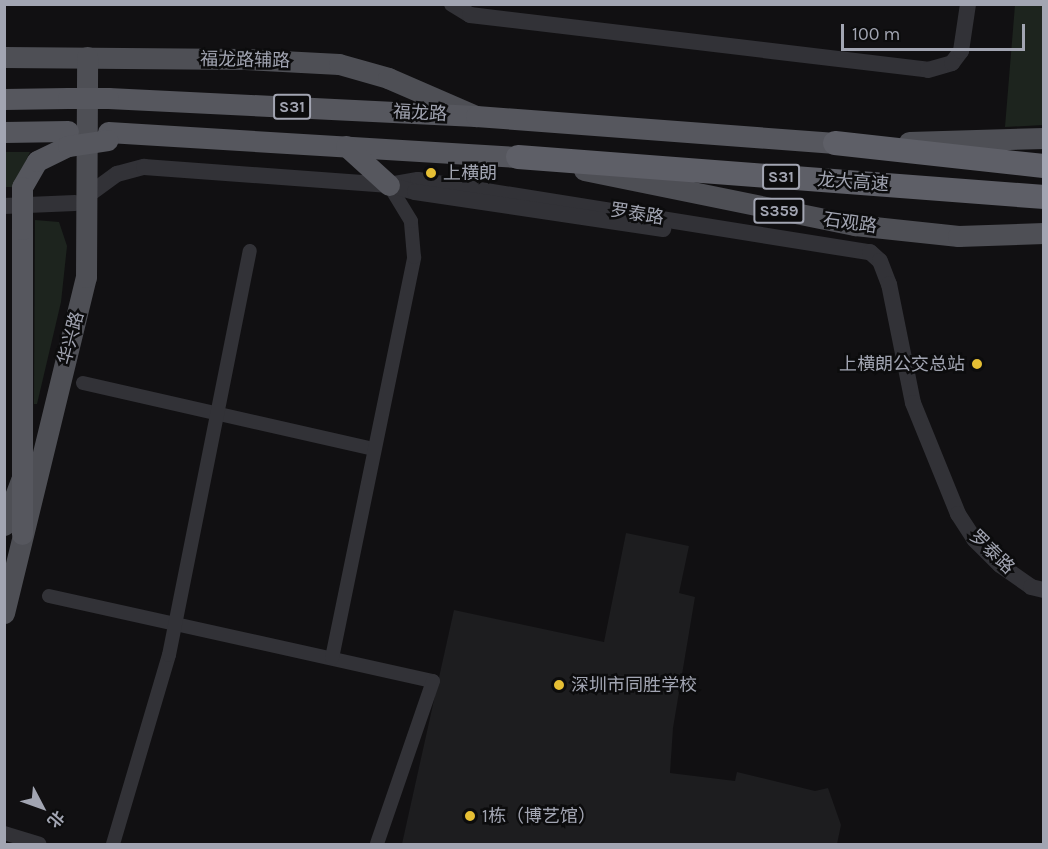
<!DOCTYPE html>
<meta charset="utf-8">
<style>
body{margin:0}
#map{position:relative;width:1048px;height:849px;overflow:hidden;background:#111012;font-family:Karla,"Noto Sans SC",sans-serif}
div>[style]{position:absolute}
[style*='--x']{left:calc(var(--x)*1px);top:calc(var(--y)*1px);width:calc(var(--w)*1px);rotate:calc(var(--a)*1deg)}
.built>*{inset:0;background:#1d1d1f}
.green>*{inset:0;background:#1d241e}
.minor>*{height:14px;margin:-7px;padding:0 7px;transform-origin:7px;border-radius:7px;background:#323237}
.tertiary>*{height:16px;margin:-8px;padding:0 8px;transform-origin:8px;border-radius:8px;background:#323237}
.primary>*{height:21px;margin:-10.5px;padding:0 10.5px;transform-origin:10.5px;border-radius:10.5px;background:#4e4f55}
.trunk>*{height:21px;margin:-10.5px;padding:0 10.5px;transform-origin:10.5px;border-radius:10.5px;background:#56575e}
.motorway>*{height:24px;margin:-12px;padding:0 12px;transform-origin:12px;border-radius:12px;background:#5e5f67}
.trunk-bridge>*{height:21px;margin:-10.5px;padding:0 10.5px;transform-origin:10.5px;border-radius:10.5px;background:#56575e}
.dots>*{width:16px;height:16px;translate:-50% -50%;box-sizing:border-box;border:3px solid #0c0c0d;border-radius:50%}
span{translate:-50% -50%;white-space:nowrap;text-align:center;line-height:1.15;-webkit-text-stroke:5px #0c0c0d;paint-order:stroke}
.shield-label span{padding:2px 4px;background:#0c0c0d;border:2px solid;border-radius:4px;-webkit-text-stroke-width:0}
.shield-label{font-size:16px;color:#a2a5b2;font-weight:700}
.street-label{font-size:18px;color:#a2a5b2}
.poi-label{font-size:18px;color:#a2a5b2}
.left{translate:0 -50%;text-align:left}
.right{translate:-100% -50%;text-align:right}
.frame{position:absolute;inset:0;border:6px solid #a2a5b2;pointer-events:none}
.north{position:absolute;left:12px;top:777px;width:60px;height:60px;-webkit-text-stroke:4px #0c0c0d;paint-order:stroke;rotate:131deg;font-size:16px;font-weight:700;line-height:24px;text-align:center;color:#a2a5b2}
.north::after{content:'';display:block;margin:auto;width:21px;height:27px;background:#a2a5b2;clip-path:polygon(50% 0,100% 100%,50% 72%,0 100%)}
.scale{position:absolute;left:841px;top:24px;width:184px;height:27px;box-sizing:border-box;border:3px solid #a2a5b2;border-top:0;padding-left:8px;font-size:18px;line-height:21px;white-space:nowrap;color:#a2a5b2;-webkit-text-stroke:4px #0c0c0d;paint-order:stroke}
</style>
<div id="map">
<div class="built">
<i style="clip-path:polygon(626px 533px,689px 546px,679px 593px,695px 597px,673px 728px,670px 773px,735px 781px,737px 772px,815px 791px,828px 788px,841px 825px,837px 844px,402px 844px,454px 610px,604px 642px)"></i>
</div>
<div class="green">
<i style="clip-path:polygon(1015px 5px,1043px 5px,1043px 125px,1005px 127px)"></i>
<i style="clip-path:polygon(4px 152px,30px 152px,14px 187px,5px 187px)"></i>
<i style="clip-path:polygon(35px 220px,59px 222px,67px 246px,61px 302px,37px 404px,34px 404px)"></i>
</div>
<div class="minor">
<i style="--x:83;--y:383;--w:298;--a:12.8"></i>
<i style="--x:49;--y:596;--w:393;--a:12.5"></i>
<i style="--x:433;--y:681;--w:172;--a:109"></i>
<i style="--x:332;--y:658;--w:409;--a:-78.4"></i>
<i style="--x:414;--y:257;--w:36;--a:-95"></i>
<i style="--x:411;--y:221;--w:42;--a:-121.4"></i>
<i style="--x:4;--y:833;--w:37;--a:17"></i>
<i style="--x:113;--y:844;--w:197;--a:-73.5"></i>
<i style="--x:169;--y:655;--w:412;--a:-78.7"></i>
</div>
<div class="tertiary">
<i style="--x:452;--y:4;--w:21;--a:31"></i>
<i style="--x:470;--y:15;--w:461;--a:6.8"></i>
<i style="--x:928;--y:70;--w:25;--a:-16"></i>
<i style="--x:952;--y:63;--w:15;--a:-53"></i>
<i style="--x:961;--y:51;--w:48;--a:-81.5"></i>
<i style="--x:389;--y:185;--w:29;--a:-10"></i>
<i style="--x:418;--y:180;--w:458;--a:9.1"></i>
<i style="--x:870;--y:252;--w:13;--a:42"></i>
<i style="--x:880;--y:261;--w:25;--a:69"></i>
<i style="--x:889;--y:284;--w:121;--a:78.6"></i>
<i style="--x:913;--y:403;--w:120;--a:67.9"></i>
<i style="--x:958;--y:514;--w:30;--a:57"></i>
<i style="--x:974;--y:539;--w:37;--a:45"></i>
<i style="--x:1000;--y:565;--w:38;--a:35"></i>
<i style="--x:1031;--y:587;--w:13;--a:13"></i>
<i style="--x:88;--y:195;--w:36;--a:-36"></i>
<i style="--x:117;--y:174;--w:28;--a:-15"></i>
<i style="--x:144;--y:167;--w:246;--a:4.2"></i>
<i style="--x:389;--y:185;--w:27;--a:15"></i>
<i style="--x:415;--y:192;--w:251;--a:8.5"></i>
<i style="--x:4;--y:206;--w:71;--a:-2.4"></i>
</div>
<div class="primary">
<i style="--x:4;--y:57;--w:240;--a:0.5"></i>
<i style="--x:244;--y:59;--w:95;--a:3"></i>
<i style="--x:339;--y:64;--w:51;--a:15.9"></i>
<i style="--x:388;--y:78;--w:96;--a:23.4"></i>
<i style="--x:909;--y:142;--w:135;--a:-1.7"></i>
<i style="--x:584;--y:170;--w:277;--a:11.5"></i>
<i style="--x:855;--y:225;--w:104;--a:6.1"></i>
<i style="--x:958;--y:236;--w:86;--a:-2"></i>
<i style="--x:4;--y:525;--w:48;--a:-69.3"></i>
<i style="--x:4;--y:613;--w:346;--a:-76.3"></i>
<i style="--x:86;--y:277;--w:220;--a:-89.7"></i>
</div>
<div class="trunk">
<i style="--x:108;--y:98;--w:368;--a:2.8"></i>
<i style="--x:476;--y:116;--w:360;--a:4.3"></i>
<i style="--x:4;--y:99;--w:64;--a:-0.9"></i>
<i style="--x:4;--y:132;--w:64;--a:-0.9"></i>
<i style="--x:108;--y:132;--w:411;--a:3.5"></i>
<i style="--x:346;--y:146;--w:58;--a:42.2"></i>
<i style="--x:22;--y:187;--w:30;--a:-60"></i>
<i style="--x:37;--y:161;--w:34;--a:-26"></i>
<i style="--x:22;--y:534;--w:305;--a:-90"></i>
</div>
<div class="motorway">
<i style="--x:835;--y:143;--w:210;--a:6.3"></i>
<i style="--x:518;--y:157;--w:528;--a:4.35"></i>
</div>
<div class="trunk-bridge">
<i style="--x:68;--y:98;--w:40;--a:0"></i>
<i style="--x:68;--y:146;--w:40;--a:-8.5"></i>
<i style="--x:22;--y:187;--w:42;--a:90"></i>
</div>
<div class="dots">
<i style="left:431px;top:173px;background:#e6bf34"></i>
<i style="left:977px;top:364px;background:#e6bf34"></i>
<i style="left:559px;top:685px;background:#e6bf34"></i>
<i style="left:470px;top:816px;background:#e6bf34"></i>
</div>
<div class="shield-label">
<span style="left:292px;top:107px">S31</span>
<span style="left:781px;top:177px">S31</span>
<span style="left:779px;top:211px">S359</span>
</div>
<div class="street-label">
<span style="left:245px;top:60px;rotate:1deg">福龙路辅路</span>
<span style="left:420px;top:113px;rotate:3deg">福龙路</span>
<span style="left:853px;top:182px;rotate:4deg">龙大高速</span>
<span style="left:637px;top:214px;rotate:9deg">罗泰路</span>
<span style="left:850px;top:223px;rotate:8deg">石观路</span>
<span style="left:71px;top:338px;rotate:-75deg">华兴路</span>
<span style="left:992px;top:552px;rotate:44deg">罗泰路</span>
</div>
<div class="poi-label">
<span class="left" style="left:443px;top:173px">上横朗</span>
<span class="right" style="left:965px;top:364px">上横朗公交总站</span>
<span class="left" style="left:571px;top:685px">深圳市同胜学校</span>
<span class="left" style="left:482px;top:816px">1栋（博艺馆）</span>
</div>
<div class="frame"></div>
<div class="north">北</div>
<div class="scale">100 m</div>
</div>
